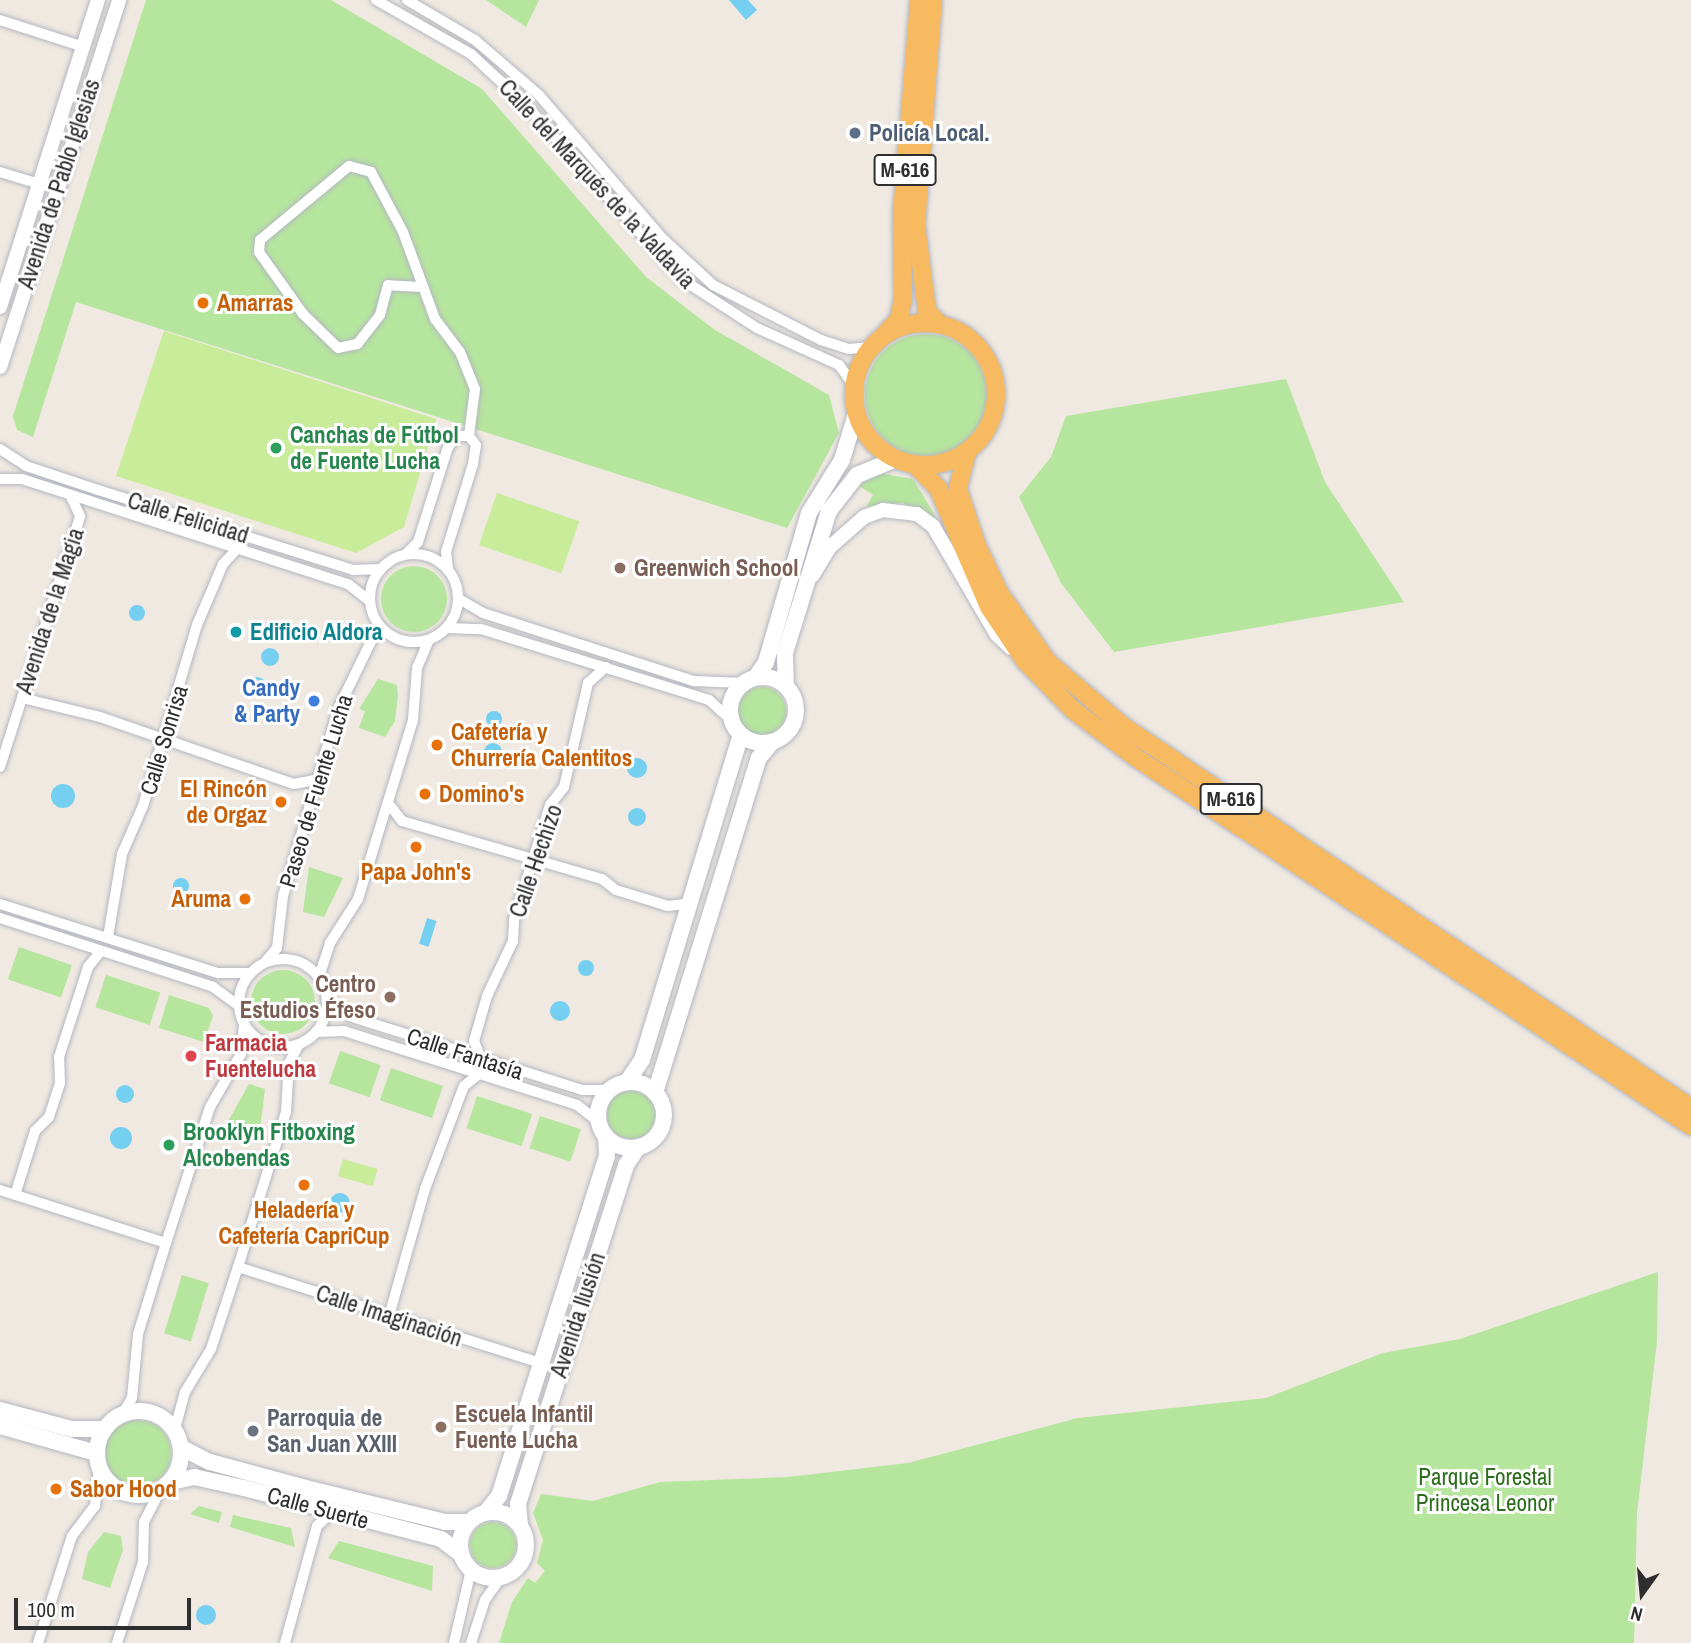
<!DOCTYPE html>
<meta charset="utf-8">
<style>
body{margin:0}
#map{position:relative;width:1691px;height:1643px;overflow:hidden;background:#efe9e1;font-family:"Archivo Narrow",sans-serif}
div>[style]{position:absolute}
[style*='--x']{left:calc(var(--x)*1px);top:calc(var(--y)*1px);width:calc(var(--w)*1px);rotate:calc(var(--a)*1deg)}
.green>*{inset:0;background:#b6e59e;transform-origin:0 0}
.round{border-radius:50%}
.pitch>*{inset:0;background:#c9ec9a;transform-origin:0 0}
.water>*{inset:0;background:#75cff0;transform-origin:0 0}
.roads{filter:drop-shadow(0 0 2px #b4b7c1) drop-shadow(0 0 2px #b4b7c1)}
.minor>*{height:10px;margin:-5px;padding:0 5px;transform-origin:5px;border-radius:5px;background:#fff}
.minor>.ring{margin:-5px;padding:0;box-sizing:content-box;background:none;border:10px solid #fff;border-radius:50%}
.tertiary>*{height:14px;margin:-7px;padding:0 7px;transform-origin:7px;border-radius:7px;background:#fff}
.secondary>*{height:16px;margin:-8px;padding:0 8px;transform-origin:8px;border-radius:8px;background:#fff}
.secondary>.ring{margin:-8px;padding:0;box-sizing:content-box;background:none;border:16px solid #fff;border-radius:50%}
.trunk>*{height:18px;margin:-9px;padding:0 9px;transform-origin:9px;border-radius:9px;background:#f8ba60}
.trunk>.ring{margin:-9px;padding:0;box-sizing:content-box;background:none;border:18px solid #f8ba60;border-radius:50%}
.dots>*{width:19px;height:19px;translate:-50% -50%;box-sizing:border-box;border:4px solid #fff;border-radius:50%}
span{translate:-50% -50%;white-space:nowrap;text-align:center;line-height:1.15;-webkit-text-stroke:6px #fff;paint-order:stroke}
.shield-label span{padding:2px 5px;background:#fff;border:2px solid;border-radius:5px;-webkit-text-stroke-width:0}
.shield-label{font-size:21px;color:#2e2e2e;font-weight:700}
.service-label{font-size:23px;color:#4e5e75;font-weight:700}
.left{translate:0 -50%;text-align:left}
.street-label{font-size:23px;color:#2e2e2e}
.food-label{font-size:23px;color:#c56008;font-weight:700}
.right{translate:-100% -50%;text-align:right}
.leisure-label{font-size:23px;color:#27864d;font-weight:700}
.education-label{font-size:23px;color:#785e54;font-weight:700}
.culture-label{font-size:23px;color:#0d838f;font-weight:700}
.shop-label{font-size:23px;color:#366cbe;font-weight:700}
.health-label{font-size:23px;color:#be3a42;font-weight:700}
.worship-label{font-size:23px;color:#5b616d;font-weight:700}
.park-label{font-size:23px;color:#2c6e1b}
.north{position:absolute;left:1607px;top:1559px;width:70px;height:70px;-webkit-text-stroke:5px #fff;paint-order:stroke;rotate:195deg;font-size:19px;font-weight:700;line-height:28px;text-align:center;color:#2e2e2e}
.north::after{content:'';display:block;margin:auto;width:24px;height:32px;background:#2e2e2e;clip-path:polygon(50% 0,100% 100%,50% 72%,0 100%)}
.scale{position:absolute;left:14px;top:1598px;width:177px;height:32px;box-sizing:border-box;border:4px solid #2e2e2e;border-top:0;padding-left:9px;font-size:21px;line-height:24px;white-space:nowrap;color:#2e2e2e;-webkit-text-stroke:5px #fff;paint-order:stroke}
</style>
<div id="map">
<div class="green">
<i style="clip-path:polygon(146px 0,331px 0,482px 89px,646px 277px,715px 330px,829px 395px,839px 433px,787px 528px,76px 302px,33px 437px,17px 430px,13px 416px)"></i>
<i style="clip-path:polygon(486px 0,539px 0,526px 27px)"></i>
<i class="round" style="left:865px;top:334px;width:122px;height:122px"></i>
<i style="clip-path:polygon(1286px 379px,1325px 482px,1404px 602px,1114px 652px,1061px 583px,1019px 497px,1051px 457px,1066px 416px)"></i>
<i style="clip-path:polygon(878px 473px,913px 479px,936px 517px,902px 503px,866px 507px,873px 495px,859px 486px)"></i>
<i class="round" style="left:381px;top:566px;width:66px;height:66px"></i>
<i style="clip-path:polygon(378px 679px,397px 685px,398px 694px,395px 721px,385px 737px,359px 728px,365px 711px,359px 709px)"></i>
<i class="round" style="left:738px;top:687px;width:48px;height:48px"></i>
<i style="clip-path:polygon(309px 867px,343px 878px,324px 917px,303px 912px)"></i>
<i style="left:19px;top:947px;width:56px;height:34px;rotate:19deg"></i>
<i class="round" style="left:251px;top:970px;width:64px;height:64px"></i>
<i style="left:106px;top:975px;width:57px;height:34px;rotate:18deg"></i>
<i style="clip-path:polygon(169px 995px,209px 1008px,213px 1016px,204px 1042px,159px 1028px)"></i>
<i style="left:340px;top:1051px;width:43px;height:34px;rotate:19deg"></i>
<i style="left:391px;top:1068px;width:55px;height:34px;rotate:19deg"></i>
<i style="clip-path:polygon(249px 1084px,265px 1089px,259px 1138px,225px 1127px)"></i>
<i class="round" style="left:607px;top:1091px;width:48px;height:48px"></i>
<i style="left:477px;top:1096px;width:58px;height:34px;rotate:18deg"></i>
<i style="left:540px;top:1116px;width:43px;height:34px;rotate:18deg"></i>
<i style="clip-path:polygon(1658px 1272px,1657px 1341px,1637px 1513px,1634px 1643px,499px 1643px,512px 1602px,528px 1578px,535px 1583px,545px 1571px,537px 1563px,543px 1540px,533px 1513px,541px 1494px,593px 1501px,660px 1482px,788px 1477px,908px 1463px,1078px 1418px,1266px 1398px,1383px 1353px,1460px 1339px)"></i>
<i style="left:182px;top:1275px;width:28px;height:61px;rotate:17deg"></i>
<i class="round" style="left:105px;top:1420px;width:66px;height:66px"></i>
<i style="clip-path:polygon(199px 1506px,222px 1512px,219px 1523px,190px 1514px)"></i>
<i style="clip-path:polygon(233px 1515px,291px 1528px,295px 1547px,230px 1527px)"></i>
<i class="round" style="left:470px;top:1522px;width:46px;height:46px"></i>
<i style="clip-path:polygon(104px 1532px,121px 1536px,123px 1550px,110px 1588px,82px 1579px,88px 1552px)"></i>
<i style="clip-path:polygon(339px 1541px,433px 1566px,432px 1591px,328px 1558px)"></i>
</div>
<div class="pitch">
<i style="clip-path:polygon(164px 331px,436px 419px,404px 527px,356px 553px,116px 476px)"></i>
<i style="left:497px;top:493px;width:87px;height:55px;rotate:19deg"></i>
<i style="left:343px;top:1159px;width:36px;height:18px;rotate:16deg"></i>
</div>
<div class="water">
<i style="clip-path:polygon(729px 0,748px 0,757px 10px,746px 20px)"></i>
<i class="round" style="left:129px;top:605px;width:16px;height:16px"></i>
<i class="round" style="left:261px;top:648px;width:18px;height:18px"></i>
<i class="round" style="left:248px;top:677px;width:18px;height:18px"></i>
<i class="round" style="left:486px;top:711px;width:16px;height:16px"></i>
<i class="round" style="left:484px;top:743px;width:18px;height:18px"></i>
<i class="round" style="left:627px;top:758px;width:20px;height:20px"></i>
<i class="round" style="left:51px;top:784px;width:24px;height:24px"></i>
<i class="round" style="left:628px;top:808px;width:18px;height:18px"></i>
<i class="round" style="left:173px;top:878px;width:16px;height:16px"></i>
<i style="left:427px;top:918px;width:10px;height:27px;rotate:17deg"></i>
<i class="round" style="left:578px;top:960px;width:16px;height:16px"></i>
<i class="round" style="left:550px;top:1001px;width:20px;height:20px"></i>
<i class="round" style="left:116px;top:1085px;width:18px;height:18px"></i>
<i class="round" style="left:110px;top:1127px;width:22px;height:22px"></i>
<i class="round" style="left:330px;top:1193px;width:20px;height:20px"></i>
<i class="round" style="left:196px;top:1605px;width:20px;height:20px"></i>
</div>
<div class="roads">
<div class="minor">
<i style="--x:376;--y:0;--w:109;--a:29.6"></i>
<i style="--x:471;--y:54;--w:76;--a:42.9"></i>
<i style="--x:527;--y:106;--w:230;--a:48.3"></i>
<i style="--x:680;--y:278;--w:92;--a:33"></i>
<i style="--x:757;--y:328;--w:90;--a:24.3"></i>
<i style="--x:839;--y:365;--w:26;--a:54"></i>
<i style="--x:407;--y:0;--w:79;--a:30.5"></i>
<i style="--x:475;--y:40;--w:84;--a:40.7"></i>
<i style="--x:539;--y:95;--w:190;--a:49.3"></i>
<i style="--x:663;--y:239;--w:68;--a:42.6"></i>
<i style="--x:713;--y:285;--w:121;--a:27"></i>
<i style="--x:821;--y:340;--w:29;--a:18"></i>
<i style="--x:849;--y:349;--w:22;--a:-5"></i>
<i style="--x:0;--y:20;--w:88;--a:17.8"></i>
<i style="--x:0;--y:172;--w:41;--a:17.1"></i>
<i style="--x:422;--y:287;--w:34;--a:-177"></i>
<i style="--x:388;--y:285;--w:31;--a:105"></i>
<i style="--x:380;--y:315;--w:37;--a:128"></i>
<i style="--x:357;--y:344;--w:19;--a:168"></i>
<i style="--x:338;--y:348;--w:49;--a:-135.8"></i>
<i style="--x:303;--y:314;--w:76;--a:-125.4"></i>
<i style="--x:259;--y:252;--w:12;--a:-85"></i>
<i style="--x:260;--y:240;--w:116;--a:-39.7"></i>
<i style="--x:349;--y:166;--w:23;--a:15"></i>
<i style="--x:371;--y:172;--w:68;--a:61.9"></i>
<i style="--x:403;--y:232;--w:93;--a:69.8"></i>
<i style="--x:435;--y:319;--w:41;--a:52.9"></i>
<i style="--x:460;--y:352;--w:40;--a:68"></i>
<i style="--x:475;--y:389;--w:47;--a:97.3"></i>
<i style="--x:0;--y:449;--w:31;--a:33"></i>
<i style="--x:26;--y:466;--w:76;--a:18.4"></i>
<i style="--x:98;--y:490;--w:267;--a:17.4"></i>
<i style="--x:353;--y:570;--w:27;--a:-2"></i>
<i style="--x:0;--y:479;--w:22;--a:0"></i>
<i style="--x:22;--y:479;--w:342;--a:17.9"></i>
<i style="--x:348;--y:584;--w:28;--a:38"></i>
<i class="ring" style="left:370px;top:554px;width:78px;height:78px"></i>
<i style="--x:406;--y:554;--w:17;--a:-45"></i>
<i style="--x:418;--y:542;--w:100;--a:-72.5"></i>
<i style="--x:448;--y:447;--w:14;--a:-51"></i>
<i style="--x:457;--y:436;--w:12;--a:0"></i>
<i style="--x:448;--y:568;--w:16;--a:-97"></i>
<i style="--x:446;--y:552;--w:92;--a:-72.9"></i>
<i style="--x:473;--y:464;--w:19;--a:-81"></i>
<i style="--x:476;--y:445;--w:11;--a:-128"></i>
<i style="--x:459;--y:599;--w:28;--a:30"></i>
<i style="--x:483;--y:613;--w:222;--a:17.9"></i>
<i style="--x:694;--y:681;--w:49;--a:2.3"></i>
<i style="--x:448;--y:628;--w:33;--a:2"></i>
<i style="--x:481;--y:629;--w:239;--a:17.3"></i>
<i style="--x:709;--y:700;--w:30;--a:42"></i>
<i style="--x:22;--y:698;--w:80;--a:13.7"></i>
<i style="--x:100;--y:717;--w:205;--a:19.1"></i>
<i style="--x:294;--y:784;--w:25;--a:-11"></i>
<i style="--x:0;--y:767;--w:263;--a:-72.3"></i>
<i style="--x:80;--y:516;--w:23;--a:-115"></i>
<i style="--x:388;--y:803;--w:23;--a:52"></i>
<i style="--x:402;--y:821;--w:208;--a:16.2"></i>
<i style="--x:602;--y:879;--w:18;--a:38"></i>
<i style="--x:616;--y:890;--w:54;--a:17.1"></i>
<i style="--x:668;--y:906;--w:23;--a:-7"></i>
<i style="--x:0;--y:904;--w:229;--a:17.6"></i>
<i style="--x:218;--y:973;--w:31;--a:0"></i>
<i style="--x:0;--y:918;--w:224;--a:17.9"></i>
<i style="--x:213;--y:987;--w:31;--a:36"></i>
<i style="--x:108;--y:937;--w:84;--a:-80.4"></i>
<i style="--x:122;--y:854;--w:52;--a:-66.4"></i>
<i style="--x:143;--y:806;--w:189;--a:-73.4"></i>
<i style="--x:197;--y:625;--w:66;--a:-66.9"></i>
<i style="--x:223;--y:564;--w:21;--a:-47"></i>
<i class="ring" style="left:239px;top:959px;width:78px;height:78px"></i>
<i style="--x:266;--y:961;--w:17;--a:-50"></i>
<i style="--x:277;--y:948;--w:52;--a:-83.4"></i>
<i style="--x:283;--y:896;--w:197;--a:-73.5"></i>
<i style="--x:339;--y:707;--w:91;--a:-64"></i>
<i style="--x:319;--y:977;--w:36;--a:-72"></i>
<i style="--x:330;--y:943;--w:52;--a:-57.5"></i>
<i style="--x:358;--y:899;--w:187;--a:-72.9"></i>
<i style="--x:413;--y:720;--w:52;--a:-85.6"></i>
<i style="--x:417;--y:668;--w:30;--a:-67"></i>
<i style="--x:327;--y:998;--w:28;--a:39"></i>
<i style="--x:349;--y:1016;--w:244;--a:17.6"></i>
<i style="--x:582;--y:1090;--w:28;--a:0"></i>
<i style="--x:316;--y:1032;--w:28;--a:-2"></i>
<i style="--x:344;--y:1031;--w:244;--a:17.6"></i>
<i style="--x:577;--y:1105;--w:28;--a:38"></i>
<i style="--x:481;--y:1059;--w:19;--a:-111"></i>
<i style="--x:474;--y:1041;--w:47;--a:-73.9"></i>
<i style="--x:487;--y:996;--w:61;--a:-64.7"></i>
<i style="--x:513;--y:941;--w:21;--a:-87"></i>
<i style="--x:514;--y:920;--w:121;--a:-72.6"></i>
<i style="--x:550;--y:805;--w:23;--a:-52"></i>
<i style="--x:564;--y:787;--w:107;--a:-77"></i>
<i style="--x:588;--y:683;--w:24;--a:-42"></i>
<i style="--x:0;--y:1190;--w:174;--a:17.7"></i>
<i style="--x:15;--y:1195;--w:67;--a:-72.6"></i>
<i style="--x:35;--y:1131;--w:20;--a:-45"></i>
<i style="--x:49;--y:1117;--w:36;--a:-72"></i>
<i style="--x:60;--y:1083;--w:26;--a:-92"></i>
<i style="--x:59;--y:1057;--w:95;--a:-72.1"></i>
<i style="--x:88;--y:967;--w:21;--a:-51"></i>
<i style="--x:238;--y:1267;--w:318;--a:17.6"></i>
<i style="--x:389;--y:1316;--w:132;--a:-74.2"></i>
<i style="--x:425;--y:1189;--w:110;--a:-69.3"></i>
<i style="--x:464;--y:1086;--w:19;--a:-39"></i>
<i style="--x:123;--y:1413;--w:17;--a:-59"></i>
<i style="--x:132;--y:1398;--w:64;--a:-84.6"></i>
<i style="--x:138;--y:1334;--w:95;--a:-72.9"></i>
<i style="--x:166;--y:1243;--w:143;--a:-72.1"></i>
<i style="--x:210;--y:1107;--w:61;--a:-59.7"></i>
<i style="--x:241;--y:1054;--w:29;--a:-84"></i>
<i style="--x:175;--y:1429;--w:38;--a:-75"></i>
<i style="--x:185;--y:1392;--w:50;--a:-58.8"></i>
<i style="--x:211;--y:1349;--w:86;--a:-71.8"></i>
<i style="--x:238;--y:1267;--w:162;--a:-72.8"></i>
<i style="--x:286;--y:1112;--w:49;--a:-86.5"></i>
<i style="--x:289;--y:1063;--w:21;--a:-62"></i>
<i style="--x:38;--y:1643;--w:112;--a:-72.4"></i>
<i style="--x:72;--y:1536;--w:38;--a:-53"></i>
<i style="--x:95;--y:1506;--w:37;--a:-84"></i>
<i style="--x:117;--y:1643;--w:85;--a:-72.2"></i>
<i style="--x:143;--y:1562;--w:40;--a:-88.6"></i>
<i style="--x:144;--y:1522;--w:36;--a:-63"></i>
<i style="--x:285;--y:1643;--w:121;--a:-74.7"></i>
<i style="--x:317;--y:1526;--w:22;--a:-43"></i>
<i style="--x:454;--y:1643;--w:75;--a:-76.9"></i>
<i style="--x:471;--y:1643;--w:45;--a:-72"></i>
<i style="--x:485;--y:1600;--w:29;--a:-55"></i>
</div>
<div class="tertiary">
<i style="--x:0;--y:307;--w:322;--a:-72.3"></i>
<i style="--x:0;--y:367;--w:386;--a:-72"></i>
<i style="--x:813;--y:575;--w:33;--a:-59"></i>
<i style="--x:830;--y:547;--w:45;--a:-41.4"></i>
<i style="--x:864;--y:517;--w:20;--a:-20"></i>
<i style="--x:883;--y:510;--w:34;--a:7"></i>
<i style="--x:917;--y:514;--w:20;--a:37"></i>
<i style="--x:933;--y:526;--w:126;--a:59.6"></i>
<i style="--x:997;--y:635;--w:19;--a:43"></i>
</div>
<div class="secondary">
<i class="ring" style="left:730px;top:677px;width:50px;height:50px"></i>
<i style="--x:756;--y:677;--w:18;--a:-56"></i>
<i style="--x:766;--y:662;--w:155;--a:-73.9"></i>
<i style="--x:809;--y:513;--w:62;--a:-58.1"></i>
<i style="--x:842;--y:460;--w:48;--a:-73.1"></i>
<i style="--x:786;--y:686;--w:33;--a:-92"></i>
<i style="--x:785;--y:653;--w:149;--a:-72.8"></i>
<i style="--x:829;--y:511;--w:46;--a:-52.1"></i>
<i style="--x:857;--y:475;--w:42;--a:-22.3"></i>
<i style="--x:627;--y:1082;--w:27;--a:-56"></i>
<i style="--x:642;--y:1060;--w:340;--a:-73.1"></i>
<i class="ring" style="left:598px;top:1082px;width:50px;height:50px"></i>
<i style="--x:655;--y:1093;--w:351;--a:-72.8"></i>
<i style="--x:759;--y:758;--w:21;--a:-51"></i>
<i style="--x:0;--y:1410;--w:74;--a:14.8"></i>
<i style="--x:72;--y:1429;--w:31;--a:0"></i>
<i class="ring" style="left:97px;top:1411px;width:68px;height:68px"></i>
<i style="--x:0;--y:1426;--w:100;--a:15.7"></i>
<i style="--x:182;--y:1448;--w:31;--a:27"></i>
<i style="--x:210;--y:1462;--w:108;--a:15.1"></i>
<i style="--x:314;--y:1490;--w:135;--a:13.7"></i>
<i style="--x:445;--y:1522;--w:24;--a:0"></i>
<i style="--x:171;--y:1482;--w:24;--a:-12"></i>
<i style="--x:194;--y:1477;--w:51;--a:12.4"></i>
<i style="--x:244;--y:1488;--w:203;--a:14.5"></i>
<i style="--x:441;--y:1539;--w:25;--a:37"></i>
<i style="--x:486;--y:1512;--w:21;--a:-51"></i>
<i style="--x:499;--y:1496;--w:357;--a:-72.4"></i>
<i style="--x:607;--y:1156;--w:19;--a:-93"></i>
<i class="ring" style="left:460px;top:1512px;width:50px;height:50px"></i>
<i style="--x:520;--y:1525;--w:21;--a:-95"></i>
<i style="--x:518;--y:1504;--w:356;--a:-72.3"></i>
<i style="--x:626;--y:1165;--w:22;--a:-56"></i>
</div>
<div class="trunk">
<i style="--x:933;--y:0;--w:226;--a:94.3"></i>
<i style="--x:916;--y:225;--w:87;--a:82.7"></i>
<i style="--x:927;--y:311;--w:18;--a:47"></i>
<i class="ring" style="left:854px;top:323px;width:124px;height:124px"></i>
<i style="--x:886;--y:333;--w:19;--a:-47"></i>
<i style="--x:899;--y:319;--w:21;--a:-79"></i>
<i style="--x:903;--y:298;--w:85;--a:-90.7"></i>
<i style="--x:902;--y:213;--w:214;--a:-85.4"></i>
<i style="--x:967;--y:452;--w:38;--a:104"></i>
<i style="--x:958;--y:489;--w:60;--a:71.6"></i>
<i style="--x:977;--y:546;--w:53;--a:64.4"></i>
<i style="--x:1000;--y:594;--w:83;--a:54.8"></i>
<i style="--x:1048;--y:662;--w:99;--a:40.5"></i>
<i style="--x:1123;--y:726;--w:685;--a:33.92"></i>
<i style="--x:915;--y:465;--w:33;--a:45"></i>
<i style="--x:938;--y:488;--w:129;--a:66.8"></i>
<i style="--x:989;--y:607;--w:65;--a:56.3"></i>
<i style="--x:1025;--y:661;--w:69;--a:45.6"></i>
<i style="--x:1073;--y:710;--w:81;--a:37"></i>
<i style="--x:1138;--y:759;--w:664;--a:33.57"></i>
</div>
</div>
<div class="dots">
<i style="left:855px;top:133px;background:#5c6f8a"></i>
<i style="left:203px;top:303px;background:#e8710a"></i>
<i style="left:276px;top:448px;background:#2e9e5b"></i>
<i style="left:620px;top:568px;background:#8d6e63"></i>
<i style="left:236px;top:632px;background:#0f9aa8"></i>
<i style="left:314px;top:701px;background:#3f7fe0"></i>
<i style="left:437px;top:745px;background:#e8710a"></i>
<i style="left:425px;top:794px;background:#e8710a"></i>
<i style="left:281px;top:802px;background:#e8710a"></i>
<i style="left:416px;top:847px;background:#e8710a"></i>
<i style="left:245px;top:899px;background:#e8710a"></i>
<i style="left:390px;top:997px;background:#8d6e63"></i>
<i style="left:191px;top:1056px;background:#e0444e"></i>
<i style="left:169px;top:1145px;background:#2e9e5b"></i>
<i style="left:304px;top:1185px;background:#e8710a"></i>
<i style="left:441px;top:1427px;background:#8d6e63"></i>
<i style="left:253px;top:1431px;background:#6b7280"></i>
<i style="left:56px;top:1489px;background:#e8710a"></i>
</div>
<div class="shield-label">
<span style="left:905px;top:170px">M-616</span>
<span style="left:1231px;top:799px">M-616</span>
</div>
<div class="service-label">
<span class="left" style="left:869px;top:133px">Policía Local.</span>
</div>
<div class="street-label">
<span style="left:59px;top:184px;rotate:-72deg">Avenida de Pablo Iglesias</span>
<span style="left:597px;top:184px;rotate:47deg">Calle del Marqués de la Valdavia</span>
<span style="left:188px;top:518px;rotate:17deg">Calle Felicidad</span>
<span style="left:50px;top:611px;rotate:-72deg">Avenida de la Magia</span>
<span style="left:164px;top:740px;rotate:-73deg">Calle Sonrisa</span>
<span style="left:316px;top:791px;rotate:-73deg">Paseo de Fuente Lucha</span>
<span style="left:536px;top:861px;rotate:-71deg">Calle Hechizo</span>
<span style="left:465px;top:1054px;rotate:18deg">Calle Fantasía</span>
<span style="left:578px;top:1315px;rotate:-72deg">Avenida Ilusión</span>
<span style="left:389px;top:1316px;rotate:18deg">Calle Imaginación</span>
<span style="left:318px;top:1508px;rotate:15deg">Calle Suerte</span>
</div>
<div class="food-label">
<span class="left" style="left:217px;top:303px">Amarras</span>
<span class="left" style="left:451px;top:745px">Cafetería y<br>Churrería Calentitos</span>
<span class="right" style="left:267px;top:802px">El Rincón<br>de Orgaz</span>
<span class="left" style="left:439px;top:794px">Domino's</span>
<span style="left:416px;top:872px">Papa John's</span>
<span class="right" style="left:231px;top:899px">Aruma</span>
<span style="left:304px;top:1223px">Heladería y<br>Cafetería CapriCup</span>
<span class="left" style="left:70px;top:1489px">Sabor Hood</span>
</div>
<div class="leisure-label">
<span class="left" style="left:290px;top:448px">Canchas de Fútbol<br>de Fuente Lucha</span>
<span class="left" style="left:183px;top:1145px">Brooklyn Fitboxing<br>Alcobendas</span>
</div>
<div class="education-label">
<span class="left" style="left:634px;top:568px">Greenwich School</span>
<span class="right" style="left:376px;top:997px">Centro<br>Estudios Éfeso</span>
<span class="left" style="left:455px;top:1427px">Escuela Infantil<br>Fuente Lucha</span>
</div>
<div class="culture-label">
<span class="left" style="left:250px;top:632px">Edificio Aldora</span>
</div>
<div class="shop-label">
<span class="right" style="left:300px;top:701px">Candy<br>&amp; Party</span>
</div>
<div class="health-label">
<span class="left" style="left:205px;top:1056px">Farmacia<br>Fuentelucha</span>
</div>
<div class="worship-label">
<span class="left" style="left:267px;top:1431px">Parroquia de<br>San Juan XXIII</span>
</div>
<div class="park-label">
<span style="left:1485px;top:1490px">Parque Forestal<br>Princesa Leonor</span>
</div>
<div class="north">N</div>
<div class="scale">100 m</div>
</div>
